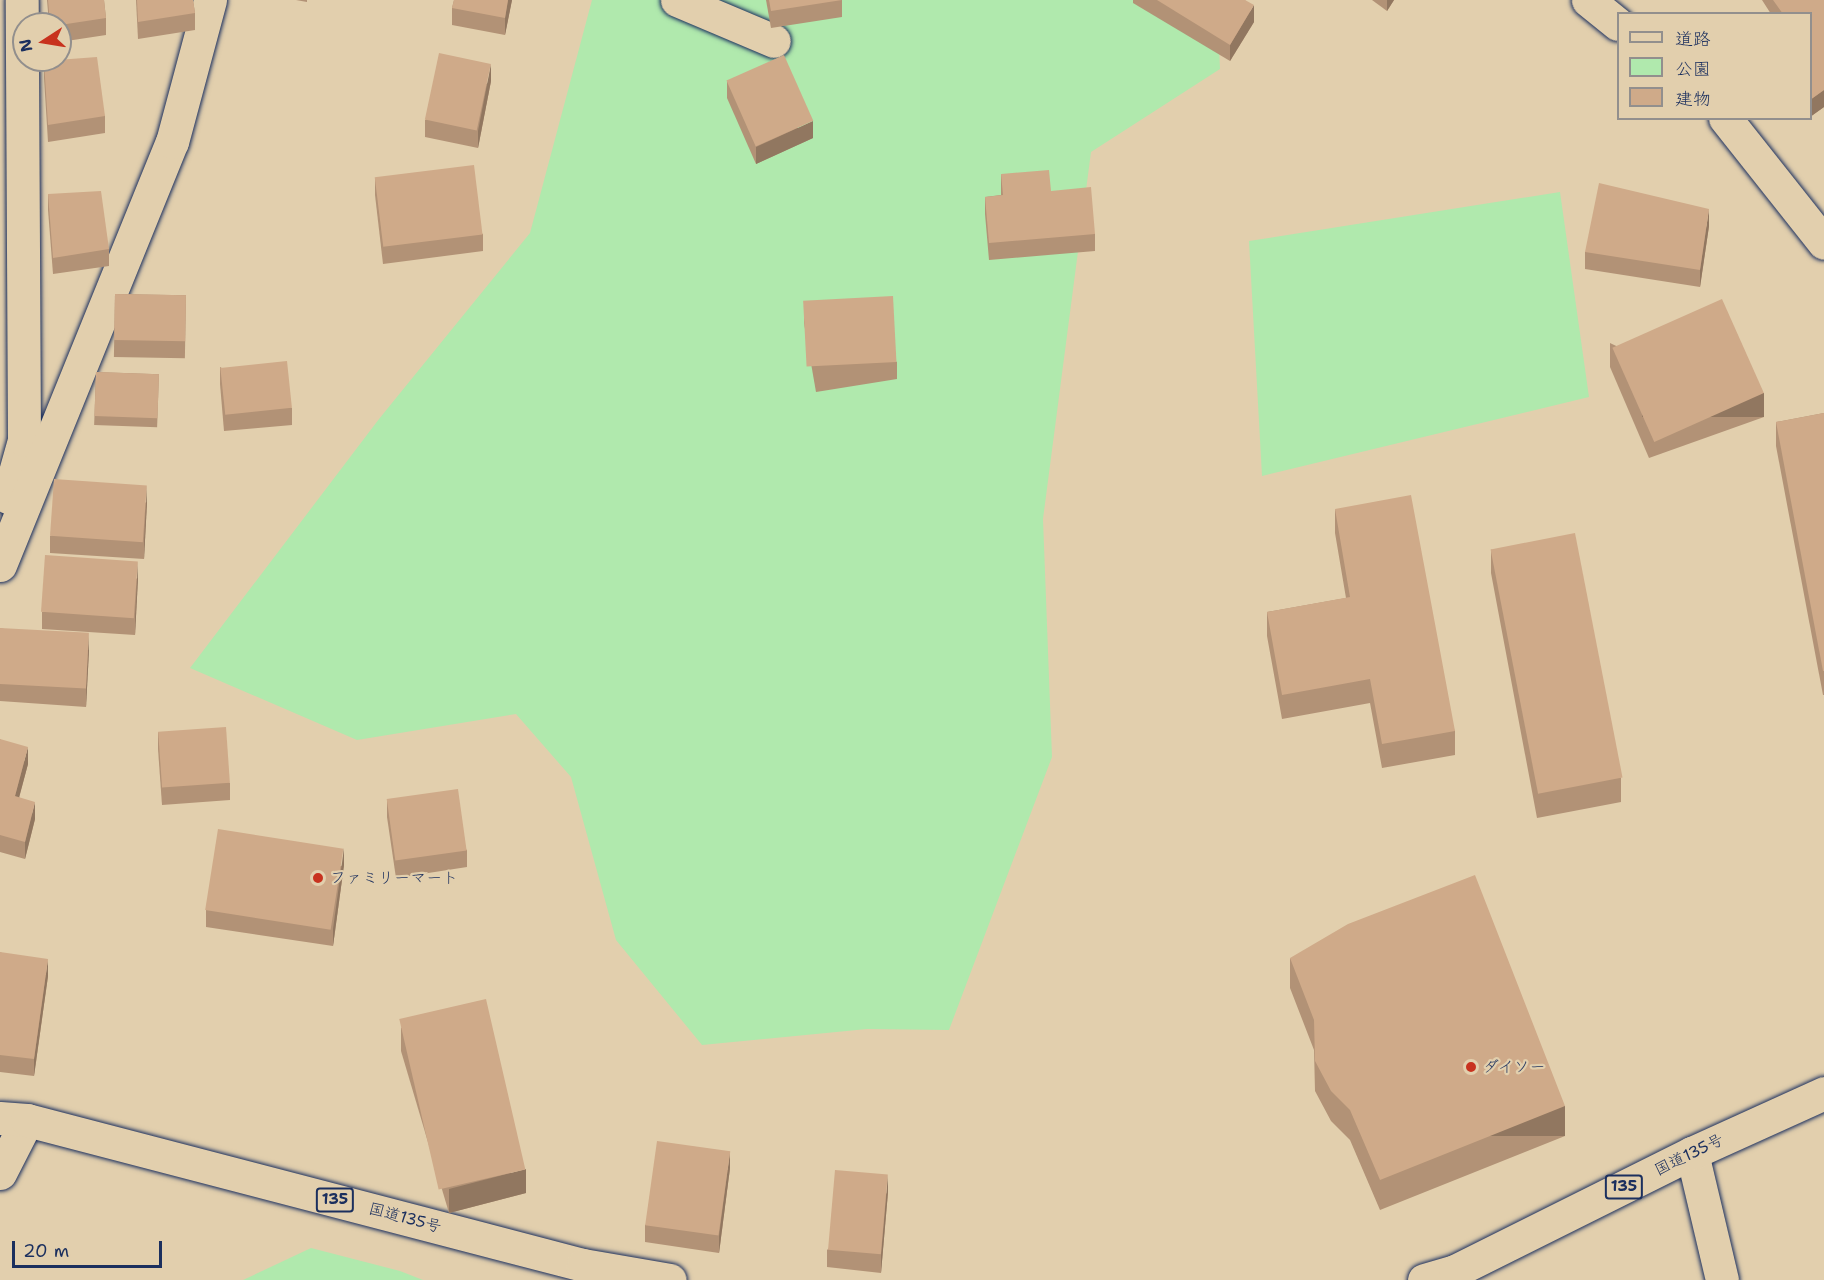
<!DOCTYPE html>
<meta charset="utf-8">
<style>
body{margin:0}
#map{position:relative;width:1824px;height:1280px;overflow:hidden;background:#e2cfad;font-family:"Shantell Sans","Klee One",sans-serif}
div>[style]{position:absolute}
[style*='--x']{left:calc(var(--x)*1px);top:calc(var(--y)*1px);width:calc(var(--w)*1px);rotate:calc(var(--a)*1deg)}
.green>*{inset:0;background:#b0e9ad}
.roads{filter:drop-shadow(0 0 2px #1b2f5e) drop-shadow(0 0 2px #1b2f5e)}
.minor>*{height:33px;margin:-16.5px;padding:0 16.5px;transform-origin:16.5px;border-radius:16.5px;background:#e2cfad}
.highway>*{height:33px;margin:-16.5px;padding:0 16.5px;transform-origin:16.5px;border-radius:16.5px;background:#e2cfad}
.wall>*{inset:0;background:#b29276;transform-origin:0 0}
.shaded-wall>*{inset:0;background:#917760;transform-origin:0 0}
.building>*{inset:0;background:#cfaa89;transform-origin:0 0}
.dots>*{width:16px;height:16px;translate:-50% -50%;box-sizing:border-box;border:3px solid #e2cfad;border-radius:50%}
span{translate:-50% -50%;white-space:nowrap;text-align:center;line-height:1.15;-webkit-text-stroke:4.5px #e2cfad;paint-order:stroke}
.shield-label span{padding:2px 4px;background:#e2cfad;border:2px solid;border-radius:4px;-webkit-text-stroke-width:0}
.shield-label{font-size:15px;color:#1b2f5e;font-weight:700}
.poi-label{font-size:16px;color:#1b2f5e}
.left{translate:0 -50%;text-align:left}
.street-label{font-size:16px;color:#1b2f5e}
.legend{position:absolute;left:1617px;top:12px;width:195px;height:108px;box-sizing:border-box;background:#e2cfad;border:2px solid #928f8d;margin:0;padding:8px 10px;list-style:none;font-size:18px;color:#1b2f5e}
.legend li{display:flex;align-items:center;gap:12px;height:30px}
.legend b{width:30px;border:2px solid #928f8d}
.north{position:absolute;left:12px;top:12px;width:60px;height:60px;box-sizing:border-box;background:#e2cfad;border:2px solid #928f8d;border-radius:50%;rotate:258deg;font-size:16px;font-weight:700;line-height:24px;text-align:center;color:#1b2f5e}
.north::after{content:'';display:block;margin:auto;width:21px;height:27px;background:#c8321e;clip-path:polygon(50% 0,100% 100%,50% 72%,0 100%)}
.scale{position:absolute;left:12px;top:1241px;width:150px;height:27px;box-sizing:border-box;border:3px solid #1b2f5e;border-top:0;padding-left:8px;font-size:18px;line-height:21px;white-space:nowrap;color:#1b2f5e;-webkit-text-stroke:4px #e2cfad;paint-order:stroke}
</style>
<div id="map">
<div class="green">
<i style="clip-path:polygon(592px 0,1217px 0,1220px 69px,1091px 152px,1043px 519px,1052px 757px,949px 1030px,867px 1029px,702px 1045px,616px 940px,571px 777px,516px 714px,357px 740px,190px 668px,379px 419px,530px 233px)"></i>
<i style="clip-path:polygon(1560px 192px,1589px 397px,1262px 476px,1249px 241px)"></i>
<i style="clip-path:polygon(311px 1248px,400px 1271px,423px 1280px,243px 1280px)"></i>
</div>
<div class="roads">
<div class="minor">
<i style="--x:677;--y:0;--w:105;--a:22.9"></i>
<i style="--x:1588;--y:0;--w:38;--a:39"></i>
<i style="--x:1725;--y:118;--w:159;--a:51.6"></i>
<i style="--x:8;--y:497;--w:59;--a:-74.3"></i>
<i style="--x:24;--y:440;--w:440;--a:-90.3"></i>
<i style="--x:0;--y:565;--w:457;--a:-67.9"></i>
<i style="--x:172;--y:142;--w:147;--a:-75"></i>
<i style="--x:1692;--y:1153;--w:130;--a:76.7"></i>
<i style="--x:0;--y:1173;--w:59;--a:-63"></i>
</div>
<div class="highway">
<i style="--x:0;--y:1118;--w:27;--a:4"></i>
<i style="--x:27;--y:1120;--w:575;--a:14.62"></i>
<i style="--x:583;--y:1265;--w:88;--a:9.8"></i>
<i style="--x:1424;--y:1280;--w:32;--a:-16"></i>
<i style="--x:1455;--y:1271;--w:265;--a:-26.5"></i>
<i style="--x:1692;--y:1153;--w:145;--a:-24.4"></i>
</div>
</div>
<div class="wall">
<i style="clip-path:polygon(47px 0,104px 0,106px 18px,106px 35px,60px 42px,60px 24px,49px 24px)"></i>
<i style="clip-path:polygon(136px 0,193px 0,195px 13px,195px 30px,138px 39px)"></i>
<i style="clip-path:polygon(296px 0,307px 0,307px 2px)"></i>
<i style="clip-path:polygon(454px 0,512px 0,505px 35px,452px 25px,452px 8px)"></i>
<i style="clip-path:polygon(766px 0,842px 0,842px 17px,771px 28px)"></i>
<i style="clip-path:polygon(1133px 0,1245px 0,1254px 22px,1230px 61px,1133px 3px)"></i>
<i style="clip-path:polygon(1372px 0,1394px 0,1387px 11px)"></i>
<i style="clip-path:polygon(1762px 0,1824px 0,1824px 107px,1810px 117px,1810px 14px,1771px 14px)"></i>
<i style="clip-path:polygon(44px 61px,105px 116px,105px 133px,48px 142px,44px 78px)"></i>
<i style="clip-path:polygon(491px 81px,478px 148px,425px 137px,425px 120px)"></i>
<i style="clip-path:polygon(727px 81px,813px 138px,756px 164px,727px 98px)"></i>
<i style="clip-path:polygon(1001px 174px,1051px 191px,1095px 234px,1095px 251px,989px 260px,985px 214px,985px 197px,1001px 195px)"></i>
<i style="clip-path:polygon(375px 178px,483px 234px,483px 251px,383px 264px,375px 195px)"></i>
<i style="clip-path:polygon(48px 194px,109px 249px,109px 266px,53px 274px,48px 210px)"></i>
<i style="clip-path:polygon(1709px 226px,1700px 287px,1585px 269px,1585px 252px)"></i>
<i style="left:115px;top:294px;width:71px;height:63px;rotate:1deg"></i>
<i style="clip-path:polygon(804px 307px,897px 362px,897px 379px,816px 392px,804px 323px)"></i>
<i style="clip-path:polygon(1610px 343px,1764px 417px,1649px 458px,1610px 367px)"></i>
<i style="clip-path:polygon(220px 367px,292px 408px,292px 425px,224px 431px,220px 384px)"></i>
<i style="left:96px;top:372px;width:63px;height:53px;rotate:2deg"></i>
<i style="clip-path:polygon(1824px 413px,1824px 695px,1823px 695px,1776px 446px,1776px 422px)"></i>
<i style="clip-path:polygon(147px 502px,144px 559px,50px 553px,50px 536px)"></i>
<i style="clip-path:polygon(1335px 509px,1455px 731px,1455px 755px,1382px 768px,1370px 703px,1282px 719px,1267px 636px,1267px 612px,1346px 598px,1335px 533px)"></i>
<i style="clip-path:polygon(1491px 549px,1621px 778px,1621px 802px,1537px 818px,1491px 573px)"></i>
<i style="clip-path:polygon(138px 578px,135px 635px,42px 629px,42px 612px)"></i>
<i style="clip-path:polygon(0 628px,89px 650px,86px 707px,0 701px)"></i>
<i style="clip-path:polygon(158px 732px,230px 783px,230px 800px,162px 805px,158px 749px)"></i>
<i style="clip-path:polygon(0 739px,28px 764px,19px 797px,35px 819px,25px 859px,0 852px)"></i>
<i style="clip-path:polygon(387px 800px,467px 850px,467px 867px,396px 878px,387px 817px)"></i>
<i style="clip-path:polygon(344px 865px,333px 946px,206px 927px,206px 910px)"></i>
<i style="clip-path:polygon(0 952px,48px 976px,34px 1076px,0 1072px)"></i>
<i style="clip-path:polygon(1290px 958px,1565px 1136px,1380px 1210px,1350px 1140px,1331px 1121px,1315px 1091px,1314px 1050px,1290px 988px)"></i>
<i style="clip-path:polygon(401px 1027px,526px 1193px,449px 1213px,401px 1051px)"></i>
<i style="clip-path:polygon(730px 1168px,719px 1253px,645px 1242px,645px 1225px)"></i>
<i style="clip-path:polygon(888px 1192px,881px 1273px,827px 1267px,827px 1250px)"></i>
</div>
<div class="shaded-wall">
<i style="clip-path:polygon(508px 0,512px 0,505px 35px,505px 18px)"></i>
<i style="clip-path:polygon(1387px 0,1394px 0,1387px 11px)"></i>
<i style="clip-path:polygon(1254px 5px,1254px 22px,1230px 61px,1230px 45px)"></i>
<i style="clip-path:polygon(491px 64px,491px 81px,478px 148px,478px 131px)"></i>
<i style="clip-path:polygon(1824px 90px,1824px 107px,1810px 117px,1810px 100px)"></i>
<i style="clip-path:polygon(813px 121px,813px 138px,756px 164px,756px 147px)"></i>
<i style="clip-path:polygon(1709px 209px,1709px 226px,1700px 287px,1700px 270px)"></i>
<i style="left:1764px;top:393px;width:24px;height:122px;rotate:90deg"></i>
<i style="clip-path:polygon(147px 485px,147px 502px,144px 559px,144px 542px)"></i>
<i style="clip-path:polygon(138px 561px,138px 578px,135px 635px,135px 618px)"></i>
<i style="clip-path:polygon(89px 633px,89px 650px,86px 707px,86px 690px)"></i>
<i style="clip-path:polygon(28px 747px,28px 764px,15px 813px,15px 796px)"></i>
<i style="clip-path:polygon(35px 802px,35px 819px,25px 859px,25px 842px)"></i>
<i style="clip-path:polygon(344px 848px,344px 865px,333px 946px,333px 929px)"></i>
<i style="clip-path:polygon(48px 959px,48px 976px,34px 1076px,34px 1059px)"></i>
<i style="left:1565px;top:1106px;width:30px;height:199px;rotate:90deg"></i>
<i style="clip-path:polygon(730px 1151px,730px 1168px,719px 1253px,719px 1236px)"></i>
<i style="clip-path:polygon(526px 1169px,526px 1193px,449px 1213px,449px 1189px)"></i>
<i style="clip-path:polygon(888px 1175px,888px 1192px,881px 1273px,881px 1256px)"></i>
</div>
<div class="building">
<i style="clip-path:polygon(48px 0,104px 0,106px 18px,60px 25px,60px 24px,50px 24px)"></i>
<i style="clip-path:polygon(137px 0,193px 0,195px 13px,138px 22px)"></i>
<i style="clip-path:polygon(454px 0,508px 0,505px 18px,452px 8px)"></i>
<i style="clip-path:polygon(769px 0,842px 0,771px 11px)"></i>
<i style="clip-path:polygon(1157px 0,1245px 0,1254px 5px,1230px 45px)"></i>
<i style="clip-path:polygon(1773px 0,1824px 0,1824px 90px,1810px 100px,1810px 14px,1783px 14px)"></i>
<i style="left:439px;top:53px;width:53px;height:68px;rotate:12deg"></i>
<i style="left:784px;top:55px;width:72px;height:63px;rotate:66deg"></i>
<i style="clip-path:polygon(97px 57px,105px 116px,48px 125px,44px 61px)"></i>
<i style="left:474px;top:165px;width:70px;height:100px;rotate:83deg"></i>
<i style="clip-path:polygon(1049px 170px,1051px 191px,1091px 187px,1095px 234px,989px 243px,985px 197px,1003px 195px,1001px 174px)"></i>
<i style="clip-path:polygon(1599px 183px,1709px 209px,1700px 270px,1585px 252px)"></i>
<i style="clip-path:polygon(101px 191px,109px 249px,53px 258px,48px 194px)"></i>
<i style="left:115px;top:294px;width:71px;height:46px;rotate:1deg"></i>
<i style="left:893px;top:296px;width:66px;height:90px;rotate:87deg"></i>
<i style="left:1722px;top:299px;width:103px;height:120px;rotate:66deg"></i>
<i style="left:287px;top:361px;width:47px;height:67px;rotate:84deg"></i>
<i style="left:96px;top:372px;width:63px;height:44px;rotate:2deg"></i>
<i style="clip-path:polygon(1824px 413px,1824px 671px,1823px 671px,1776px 422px)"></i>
<i style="left:54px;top:479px;width:93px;height:57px;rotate:4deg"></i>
<i style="clip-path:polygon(1411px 495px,1455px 731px,1382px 744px,1370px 679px,1282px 695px,1267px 612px,1350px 597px,1335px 509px)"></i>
<i style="left:1575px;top:533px;width:249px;height:86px;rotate:79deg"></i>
<i style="left:45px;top:555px;width:93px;height:57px;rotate:4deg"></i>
<i style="left:0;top:628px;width:89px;height:56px;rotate:3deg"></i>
<i style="left:226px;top:727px;width:56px;height:68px;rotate:86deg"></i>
<i style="clip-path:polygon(0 739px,28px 747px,15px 796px,35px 802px,25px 842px,0 835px)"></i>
<i style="left:458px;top:789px;width:62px;height:72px;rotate:82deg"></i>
<i style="left:218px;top:829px;width:127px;height:82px;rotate:9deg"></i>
<i style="clip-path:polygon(1475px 875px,1565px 1106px,1380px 1180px,1350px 1110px,1331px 1091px,1315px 1061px,1314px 1020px,1290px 958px,1348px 924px)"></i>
<i style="clip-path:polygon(0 952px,48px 959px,34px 1059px,0 1055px)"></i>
<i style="left:486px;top:999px;width:175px;height:89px;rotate:77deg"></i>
<i style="left:657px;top:1141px;width:74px;height:85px;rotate:8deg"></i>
<i style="left:835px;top:1170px;width:53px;height:80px;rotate:5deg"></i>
</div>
<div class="dots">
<i style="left:318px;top:878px;background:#c8321e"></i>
<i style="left:1471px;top:1067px;background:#c8321e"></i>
</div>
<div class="shield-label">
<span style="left:1624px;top:1187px">135</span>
<span style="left:335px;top:1200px">135</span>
</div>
<div class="poi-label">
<span class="left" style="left:330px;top:878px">ファミリーマート</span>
<span class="left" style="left:1483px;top:1067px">ダイソー</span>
</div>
<div class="street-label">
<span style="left:1689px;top:1155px;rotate:-26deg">国道135号</span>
<span style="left:405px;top:1218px;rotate:15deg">国道135号</span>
</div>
<ul class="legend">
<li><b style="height:8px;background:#e2cfad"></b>道路</li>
<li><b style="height:16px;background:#b0e9ad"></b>公園</li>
<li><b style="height:16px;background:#cfaa89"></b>建物</li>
</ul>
<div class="north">N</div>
<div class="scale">20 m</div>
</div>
